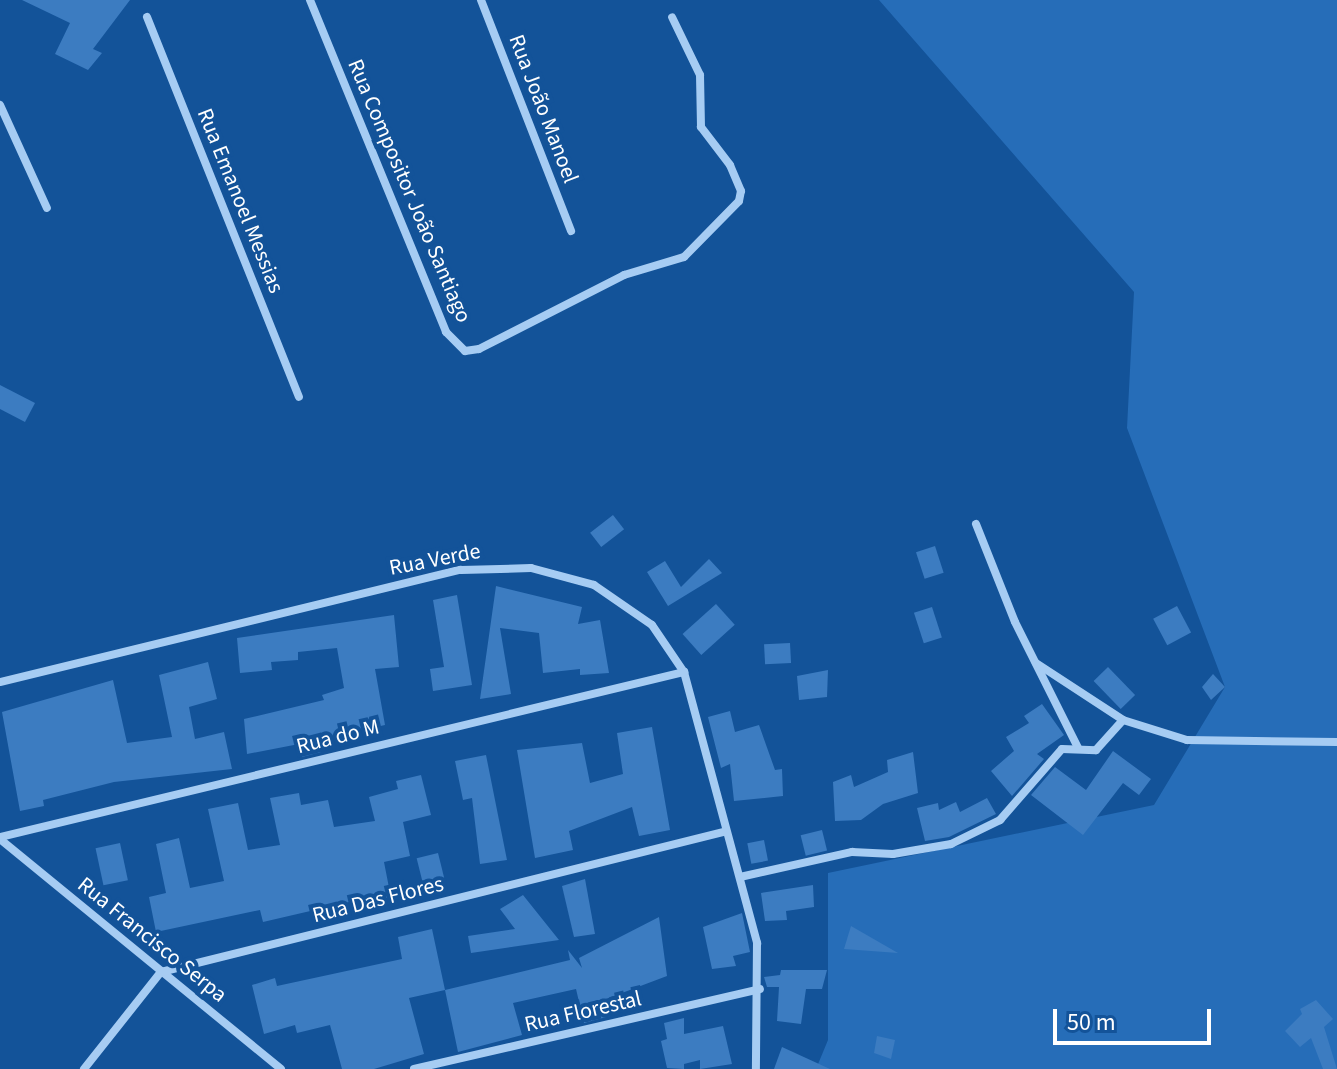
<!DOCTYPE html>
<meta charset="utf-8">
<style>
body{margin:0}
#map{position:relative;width:1337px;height:1069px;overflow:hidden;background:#135399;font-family:"Source Sans 3",sans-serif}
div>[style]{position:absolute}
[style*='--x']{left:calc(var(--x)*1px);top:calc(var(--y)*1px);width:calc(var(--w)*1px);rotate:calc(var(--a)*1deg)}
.green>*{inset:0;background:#266db8}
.building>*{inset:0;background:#3c7cc1;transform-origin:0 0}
.street>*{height:8px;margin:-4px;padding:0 4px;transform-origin:4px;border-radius:4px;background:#a6ccf3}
span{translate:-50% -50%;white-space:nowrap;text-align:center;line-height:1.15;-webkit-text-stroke:8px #135399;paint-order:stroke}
.street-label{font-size:22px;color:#fff}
.scale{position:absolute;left:1053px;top:1009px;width:158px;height:36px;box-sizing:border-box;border:4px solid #fff;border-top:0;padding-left:10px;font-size:24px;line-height:28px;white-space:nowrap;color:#fff;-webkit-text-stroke:6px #135399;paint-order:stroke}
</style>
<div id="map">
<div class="green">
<i style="clip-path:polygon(879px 0,1337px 0,1337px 1069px,816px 1069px,828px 1040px,828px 873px,1154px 805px,1225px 687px,1127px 428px,1134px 292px)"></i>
</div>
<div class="building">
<i style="clip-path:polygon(22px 0,130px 0,93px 49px,102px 53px,88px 70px,55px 54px,70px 23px)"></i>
<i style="clip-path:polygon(0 385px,35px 403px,25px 422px,0 409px)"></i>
<i style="left:613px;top:515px;width:18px;height:29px;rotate:52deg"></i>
<i style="left:935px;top:546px;width:28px;height:20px;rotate:72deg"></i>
<i style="clip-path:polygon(709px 559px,722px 573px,668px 606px,647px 572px,665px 561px,681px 587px)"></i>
<i style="clip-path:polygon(496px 586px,582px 607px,578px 624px,600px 620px,609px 673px,580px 675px,580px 669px,543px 673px,539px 633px,500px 628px,511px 694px,480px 699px)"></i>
<i style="clip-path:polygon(457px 595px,472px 685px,433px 691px,430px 669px,444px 667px,433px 600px)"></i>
<i style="left:716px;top:604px;width:28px;height:45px;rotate:48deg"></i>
<i style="left:1177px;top:606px;width:30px;height:27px;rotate:62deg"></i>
<i style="left:932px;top:607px;width:32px;height:19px;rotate:72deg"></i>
<i style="clip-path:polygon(394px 615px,399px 667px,375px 669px,385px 725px,318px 740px,321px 752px,302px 757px,299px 744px,247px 754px,244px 719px,324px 700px,322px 695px,344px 688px,337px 648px,298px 652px,298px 660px,271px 662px,272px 670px,240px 673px,237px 638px)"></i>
<i style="left:790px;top:643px;width:20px;height:26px;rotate:87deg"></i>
<i style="clip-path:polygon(208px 662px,217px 699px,189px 707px,195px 739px,224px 732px,232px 769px,114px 782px,43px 800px,44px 806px,20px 811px,2px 712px,113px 680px,127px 743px,172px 737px,159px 675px)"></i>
<i style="left:1108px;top:667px;width:39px;height:20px;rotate:46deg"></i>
<i style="clip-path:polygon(828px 670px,827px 697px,799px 700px,797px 676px)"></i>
<i style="clip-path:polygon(1213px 674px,1225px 687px,1211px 700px,1202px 687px)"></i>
<i style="clip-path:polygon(1042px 704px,1064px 735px,1037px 754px,1044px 759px,1012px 796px,991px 771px,1014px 751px,1006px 737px,1029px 723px,1024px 716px)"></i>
<i style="clip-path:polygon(730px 711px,735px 732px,759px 725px,775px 770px,782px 769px,783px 796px,734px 801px,730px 764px,721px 768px,708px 717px)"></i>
<i style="clip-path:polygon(652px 727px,670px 830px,639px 836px,632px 807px,569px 831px,573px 850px,535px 858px,517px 750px,582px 743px,590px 783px,623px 774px,617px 733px)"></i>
<i style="clip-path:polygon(1113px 751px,1151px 779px,1139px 795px,1123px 783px,1083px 835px,1031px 795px,1055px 767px,1086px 790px)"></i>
<i style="clip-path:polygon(913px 752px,918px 793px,883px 804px,861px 820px,835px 821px,833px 782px,851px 775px,854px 787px,888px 772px,887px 760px)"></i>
<i style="clip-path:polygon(486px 755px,507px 860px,480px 864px,472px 798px,463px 800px,455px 761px)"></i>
<i style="clip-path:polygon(421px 775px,431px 815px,403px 822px,410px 856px,384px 862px,392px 903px,364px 908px,362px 899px,263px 922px,260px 910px,156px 932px,149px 897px,166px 893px,156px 844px,179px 838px,190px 888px,224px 881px,208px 809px,238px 803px,248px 850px,280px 845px,270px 798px,299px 793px,301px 805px,328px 800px,334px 827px,375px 821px,369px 797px,398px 789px,396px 781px)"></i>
<i style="clip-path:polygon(987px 798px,996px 814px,949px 837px,925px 841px,917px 808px,938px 803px,939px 810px,956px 802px,960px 812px)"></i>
<i style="left:822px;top:830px;width:21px;height:22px;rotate:76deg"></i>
<i style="left:764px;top:840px;width:21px;height:17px;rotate:79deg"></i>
<i style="left:120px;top:843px;width:38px;height:25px;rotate:78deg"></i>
<i style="left:438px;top:853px;width:29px;height:22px;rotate:76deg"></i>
<i style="clip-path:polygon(585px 879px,595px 934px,574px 937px,562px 886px)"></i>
<i style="clip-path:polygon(813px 885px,814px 907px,786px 911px,787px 920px,765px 921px,761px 893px)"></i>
<i style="clip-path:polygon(523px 895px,559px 940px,471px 953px,468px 936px,515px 929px,500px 909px)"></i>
<i style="clip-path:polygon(742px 913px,750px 952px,733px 956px,736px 966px,712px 969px,703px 927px)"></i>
<i style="clip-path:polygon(659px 917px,667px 976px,606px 999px,610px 1016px,584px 1023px,576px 989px,513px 1003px,522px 1035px,458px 1052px,445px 990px,570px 960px,568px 950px,582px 968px,579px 958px)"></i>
<i style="clip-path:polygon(851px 926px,898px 953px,844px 949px)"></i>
<i style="clip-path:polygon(432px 929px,445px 990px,409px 998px,424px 1054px,374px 1069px,342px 1069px,330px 1025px,297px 1033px,295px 1025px,264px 1034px,252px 985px,275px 978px,277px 986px,402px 959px,398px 937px)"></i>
<i style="clip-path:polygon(781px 970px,827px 970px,822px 989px,806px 989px,801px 1024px,777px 1021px,779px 987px,767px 987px,764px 977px,780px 975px)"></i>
<i style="clip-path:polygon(1316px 1000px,1333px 1019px,1324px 1027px,1337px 1069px,1323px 1069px,1311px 1038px,1300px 1047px,1285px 1031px,1302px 1014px,1300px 1009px)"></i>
<i style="clip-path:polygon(684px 1018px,684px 1034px,723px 1026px,732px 1064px,700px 1069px,700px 1060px,684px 1064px,684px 1069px,667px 1068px,661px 1041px,667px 1039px,664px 1023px)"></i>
<i style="clip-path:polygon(877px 1036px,895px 1040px,891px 1059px,874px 1053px)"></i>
<i style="clip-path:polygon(782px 1047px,830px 1069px,774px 1069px)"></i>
</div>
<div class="street">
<i style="--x:310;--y:0;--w:359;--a:67.7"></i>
<i style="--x:446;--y:332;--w:27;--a:45"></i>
<i style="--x:465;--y:351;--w:14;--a:-8"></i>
<i style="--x:479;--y:349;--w:163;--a:-27"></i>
<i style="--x:624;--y:275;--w:63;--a:-16.7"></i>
<i style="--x:684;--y:257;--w:78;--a:-45.5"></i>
<i style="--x:739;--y:201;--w:10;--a:-79"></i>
<i style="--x:741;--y:191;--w:28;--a:-113"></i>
<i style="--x:730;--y:165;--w:48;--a:-127.3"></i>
<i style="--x:701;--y:127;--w:52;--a:-91.1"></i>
<i style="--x:700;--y:75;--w:64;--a:-115.8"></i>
<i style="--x:481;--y:0;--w:248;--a:68.7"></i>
<i style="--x:147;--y:17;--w:409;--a:68.2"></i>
<i style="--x:0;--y:105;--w:113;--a:65.5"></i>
<i style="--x:976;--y:524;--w:105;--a:68.3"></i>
<i style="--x:1015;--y:622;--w:141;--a:63.4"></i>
<i style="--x:1036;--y:663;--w:104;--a:33.2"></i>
<i style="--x:0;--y:682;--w:474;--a:-13.7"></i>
<i style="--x:461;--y:570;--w:70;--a:-1.6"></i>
<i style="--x:531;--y:568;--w:65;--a:15.1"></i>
<i style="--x:594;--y:585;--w:70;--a:34.6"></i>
<i style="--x:652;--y:625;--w:57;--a:55.8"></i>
<i style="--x:684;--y:672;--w:281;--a:74.9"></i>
<i style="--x:757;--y:943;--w:126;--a:90.5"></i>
<i style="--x:0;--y:837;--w:704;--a:-13.56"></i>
<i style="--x:0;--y:839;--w:363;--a:39.3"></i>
<i style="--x:740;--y:877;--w:115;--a:-12.6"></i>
<i style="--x:852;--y:852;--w:41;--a:2.8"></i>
<i style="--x:893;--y:854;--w:59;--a:-9.8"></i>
<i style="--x:951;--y:844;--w:55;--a:-26.1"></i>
<i style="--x:1000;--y:820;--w:94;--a:-48.9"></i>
<i style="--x:1062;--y:749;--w:34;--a:2"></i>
<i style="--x:1096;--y:750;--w:40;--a:-48"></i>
<i style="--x:1123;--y:720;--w:67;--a:17.4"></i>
<i style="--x:1187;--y:740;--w:150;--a:0.8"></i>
<i style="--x:84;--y:1069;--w:124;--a:-51.6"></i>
<i style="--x:161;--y:972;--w:579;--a:-13.99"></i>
<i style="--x:414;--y:1069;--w:355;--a:-13"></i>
</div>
<div class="street-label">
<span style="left:543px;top:109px;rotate:69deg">Rua João Manoel</span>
<span style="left:409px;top:191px;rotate:67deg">Rua Compositor João Santiago</span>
<span style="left:240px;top:201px;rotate:68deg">Rua Emanoel Messias</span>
<span style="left:435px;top:560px;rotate:-11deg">Rua Verde</span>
<span style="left:338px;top:737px;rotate:-14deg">Rua do M</span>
<span style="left:378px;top:900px;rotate:-14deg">Rua Das Flores</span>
<span style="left:152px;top:940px;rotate:39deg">Rua Francisco Serpa</span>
<span style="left:583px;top:1012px;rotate:-13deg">Rua Florestal</span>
</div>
<div class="scale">50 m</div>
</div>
